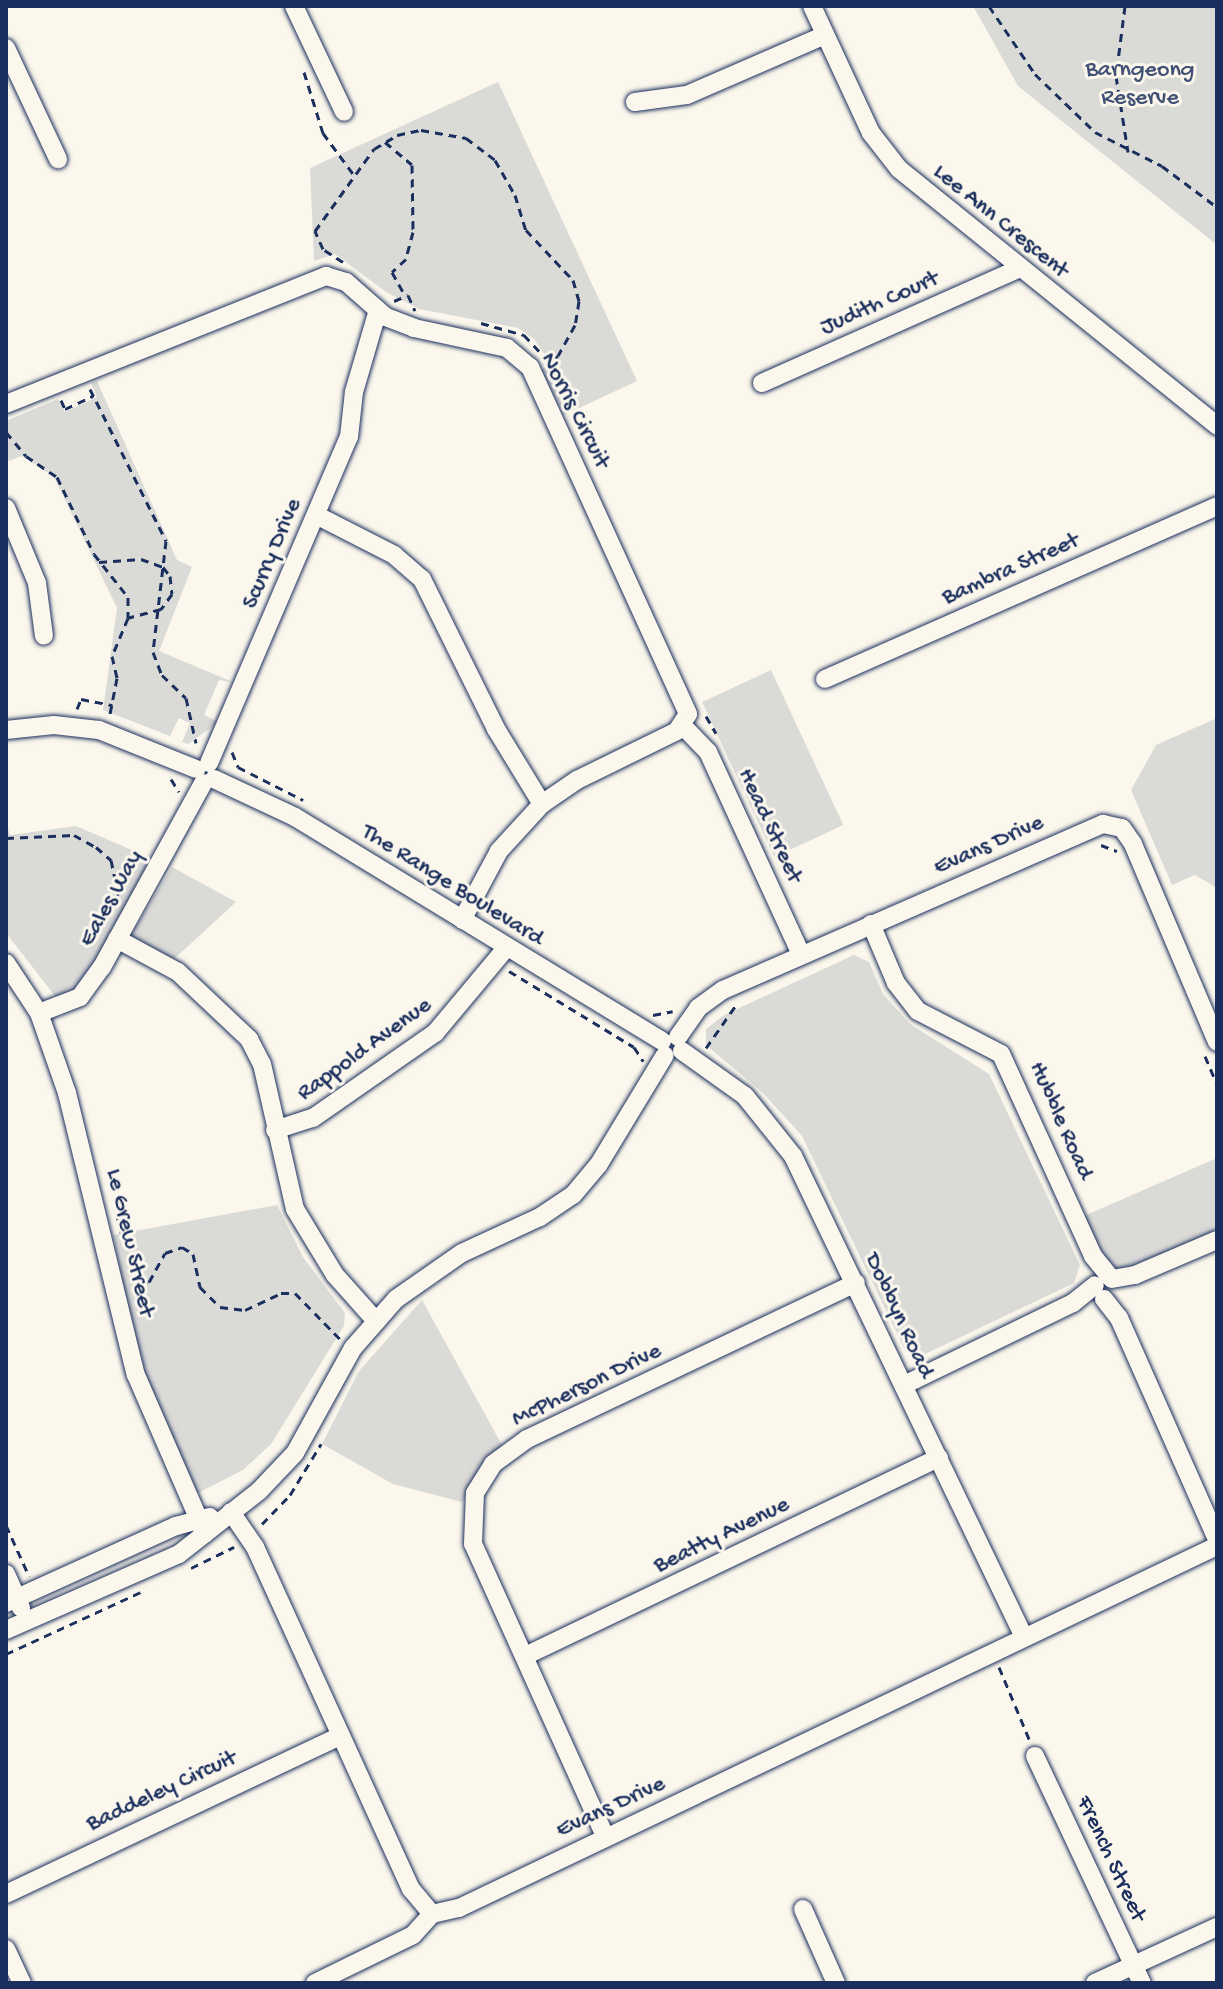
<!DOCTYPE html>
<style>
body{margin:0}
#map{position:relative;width:1223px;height:1989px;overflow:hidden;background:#fbf7ec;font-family:"Gochi Hand",sans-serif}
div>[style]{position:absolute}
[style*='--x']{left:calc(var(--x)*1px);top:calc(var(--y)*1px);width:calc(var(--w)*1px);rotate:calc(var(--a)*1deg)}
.green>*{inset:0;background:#dadad7;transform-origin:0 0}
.path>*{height:3px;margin-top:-1.5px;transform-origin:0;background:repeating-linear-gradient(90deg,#1b2f5e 0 8px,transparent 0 14px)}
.roads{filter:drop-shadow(0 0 2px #1b2f5e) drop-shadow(0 0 2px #1b2f5e)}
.street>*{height:18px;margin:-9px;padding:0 9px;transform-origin:9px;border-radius:9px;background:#fbf7ec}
span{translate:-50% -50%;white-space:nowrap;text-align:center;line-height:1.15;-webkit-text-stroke:6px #fbf7ec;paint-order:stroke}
.park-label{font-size:24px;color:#415176}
.street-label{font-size:24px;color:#1b2f5e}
.frame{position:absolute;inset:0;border:8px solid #1b2f5e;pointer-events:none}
</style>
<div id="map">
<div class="green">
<i style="clip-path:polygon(973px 6px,1217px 6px,1217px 245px,1018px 86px)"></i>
<i style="clip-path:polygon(498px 82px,637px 381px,564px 415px,541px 370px,551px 364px,534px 339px,518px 328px,419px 309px,386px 292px,335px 254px,314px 261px,310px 168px)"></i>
<i style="clip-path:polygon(97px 381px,177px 560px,192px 567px,159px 651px,235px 683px,219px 680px,204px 715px,219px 722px,188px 744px,182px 742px,190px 723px,179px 718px,170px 736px,103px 710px,117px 608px,54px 477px,22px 456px,9px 461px,6px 454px,6px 421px,58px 399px,65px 412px,97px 397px,91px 383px)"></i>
<i style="left:771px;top:670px;width:171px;height:76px;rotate:65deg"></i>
<i style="clip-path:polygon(1217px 718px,1217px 888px,1195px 875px,1172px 885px,1131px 790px,1156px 745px)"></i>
<i style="clip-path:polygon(6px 823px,10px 835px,76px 826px,153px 859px,86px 982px,71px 994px,55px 996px,6px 933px)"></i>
<i style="clip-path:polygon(172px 867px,236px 902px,174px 959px,130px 937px)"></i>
<i style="clip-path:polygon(854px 955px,869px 962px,883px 994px,910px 1024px,989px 1074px,1080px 1265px,1074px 1283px,919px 1357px,906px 1352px,802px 1136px,763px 1093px,706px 1045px,706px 1029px,724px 1015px)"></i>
<i style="clip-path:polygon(1217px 1158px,1217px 1232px,1128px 1271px,1113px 1269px,1103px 1259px,1084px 1216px)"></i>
<i style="clip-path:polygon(277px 1205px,303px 1257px,345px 1313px,344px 1326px,271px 1444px,243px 1470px,196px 1494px,140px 1368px,113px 1235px)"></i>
<i style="clip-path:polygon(422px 1300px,502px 1445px,462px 1502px,393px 1484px,322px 1444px,359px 1371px)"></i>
</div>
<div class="path">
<i style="--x:989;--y:6;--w:82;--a:55.9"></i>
<i style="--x:1035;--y:74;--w:83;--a:44"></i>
<i style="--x:1095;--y:132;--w:75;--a:26.9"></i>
<i style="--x:1162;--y:166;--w:69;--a:36.7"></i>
<i style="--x:1125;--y:6;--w:71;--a:97.3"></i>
<i style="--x:1116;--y:76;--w:77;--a:81"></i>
<i style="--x:304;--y:72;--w:64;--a:72.7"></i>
<i style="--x:323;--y:133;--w:52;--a:53.6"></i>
<i style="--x:385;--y:142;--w:35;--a:40"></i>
<i style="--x:412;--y:165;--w:67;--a:89.1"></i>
<i style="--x:413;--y:232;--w:28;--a:105"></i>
<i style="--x:406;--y:259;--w:19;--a:137"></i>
<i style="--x:392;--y:272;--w:25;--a:61"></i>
<i style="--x:343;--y:262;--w:24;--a:-147"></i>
<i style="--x:323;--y:249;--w:20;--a:-114"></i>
<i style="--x:315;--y:231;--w:101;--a:-54.3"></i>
<i style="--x:374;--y:149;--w:27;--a:-31"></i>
<i style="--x:397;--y:135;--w:25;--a:-12"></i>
<i style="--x:421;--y:130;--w:46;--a:10.1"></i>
<i style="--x:466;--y:138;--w:36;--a:37"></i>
<i style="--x:495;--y:160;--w:40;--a:60.3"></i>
<i style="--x:515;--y:195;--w:37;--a:73"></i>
<i style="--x:526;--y:230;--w:69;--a:46.8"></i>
<i style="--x:573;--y:280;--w:22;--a:74"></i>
<i style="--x:579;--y:301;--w:24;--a:99"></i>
<i style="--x:575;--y:325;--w:35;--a:119"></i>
<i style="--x:558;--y:356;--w:14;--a:146"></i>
<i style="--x:394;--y:301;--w:15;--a:-23"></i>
<i style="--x:408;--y:295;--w:17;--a:66"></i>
<i style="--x:481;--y:323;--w:45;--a:15.6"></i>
<i style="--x:524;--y:335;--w:23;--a:47"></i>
<i style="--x:90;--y:389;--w:170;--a:63.4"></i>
<i style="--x:166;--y:541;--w:112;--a:96.7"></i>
<i style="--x:153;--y:652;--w:25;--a:69"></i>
<i style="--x:162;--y:675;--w:33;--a:44"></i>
<i style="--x:186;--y:698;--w:46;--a:77.5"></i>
<i style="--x:61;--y:400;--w:10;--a:66"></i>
<i style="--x:65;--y:409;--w:31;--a:-25"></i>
<i style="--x:6;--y:432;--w:31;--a:50"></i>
<i style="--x:26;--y:456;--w:37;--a:34"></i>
<i style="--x:57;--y:477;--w:85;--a:64.3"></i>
<i style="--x:94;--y:554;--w:55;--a:51.7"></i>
<i style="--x:128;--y:597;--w:21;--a:90"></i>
<i style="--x:128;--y:618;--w:41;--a:112.8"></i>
<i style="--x:112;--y:656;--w:23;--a:77"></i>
<i style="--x:117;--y:678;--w:37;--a:101"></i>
<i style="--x:99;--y:562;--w:42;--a:-4.1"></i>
<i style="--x:141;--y:559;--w:23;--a:20"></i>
<i style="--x:163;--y:567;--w:11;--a:52"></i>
<i style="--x:170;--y:576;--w:18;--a:84"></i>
<i style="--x:172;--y:594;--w:19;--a:126"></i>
<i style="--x:161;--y:609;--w:34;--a:165"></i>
<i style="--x:77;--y:709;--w:11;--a:-68"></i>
<i style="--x:81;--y:699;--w:32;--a:11"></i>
<i style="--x:706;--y:716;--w:20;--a:60"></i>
<i style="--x:232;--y:752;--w:16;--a:68"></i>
<i style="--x:238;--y:767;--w:73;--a:26.9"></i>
<i style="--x:171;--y:779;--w:15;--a:58"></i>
<i style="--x:6;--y:838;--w:68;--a:-2.5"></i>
<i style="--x:74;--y:835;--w:25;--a:29"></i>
<i style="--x:96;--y:847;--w:20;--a:41"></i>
<i style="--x:111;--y:860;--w:39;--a:78"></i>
<i style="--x:1101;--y:845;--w:17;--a:21"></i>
<i style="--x:509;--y:971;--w:146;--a:31.3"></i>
<i style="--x:634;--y:1047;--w:17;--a:57"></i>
<i style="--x:653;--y:1015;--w:20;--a:-11"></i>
<i style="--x:706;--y:1048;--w:52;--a:-55.1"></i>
<i style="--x:1205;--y:1056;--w:30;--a:67"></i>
<i style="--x:116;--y:1212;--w:25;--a:76"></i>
<i style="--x:131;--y:1278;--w:18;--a:13"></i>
<i style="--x:149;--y:1282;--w:33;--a:-61"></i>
<i style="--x:165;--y:1253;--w:18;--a:-19"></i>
<i style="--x:182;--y:1247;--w:13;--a:32"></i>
<i style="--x:193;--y:1254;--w:34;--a:78"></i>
<i style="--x:200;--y:1287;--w:28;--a:45"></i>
<i style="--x:220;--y:1307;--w:25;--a:7"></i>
<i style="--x:245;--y:1310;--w:40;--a:-25"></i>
<i style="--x:281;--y:1293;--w:14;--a:0"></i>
<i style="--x:295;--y:1293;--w:64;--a:45.6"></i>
<i style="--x:262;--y:1524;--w:40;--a:-46"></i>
<i style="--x:290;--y:1495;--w:60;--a:-58.7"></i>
<i style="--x:6;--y:1525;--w:56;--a:65.7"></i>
<i style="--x:191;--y:1568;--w:48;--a:-26"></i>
<i style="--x:6;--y:1654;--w:149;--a:-24.7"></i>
<i style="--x:999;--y:1667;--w:80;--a:67.3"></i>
</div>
<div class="roads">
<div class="street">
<i style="--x:294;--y:6;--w:117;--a:64.7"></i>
<i style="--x:812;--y:6;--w:140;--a:65.1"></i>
<i style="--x:871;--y:133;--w:46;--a:52.1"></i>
<i style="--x:899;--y:169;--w:409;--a:38.9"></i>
<i style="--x:6;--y:48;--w:123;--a:64.9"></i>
<i style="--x:635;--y:102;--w:52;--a:-7.7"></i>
<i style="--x:687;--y:95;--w:150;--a:-23.5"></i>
<i style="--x:762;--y:383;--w:280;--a:-24"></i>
<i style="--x:6;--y:404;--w:345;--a:-21.8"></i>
<i style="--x:326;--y:276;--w:21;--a:17"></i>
<i style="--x:346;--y:282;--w:53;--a:41.2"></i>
<i style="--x:386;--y:317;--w:30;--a:21"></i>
<i style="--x:414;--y:328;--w:95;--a:12.1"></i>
<i style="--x:507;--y:348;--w:30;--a:40"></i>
<i style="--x:530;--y:367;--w:381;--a:65.5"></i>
<i style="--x:688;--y:714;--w:20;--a:123"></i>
<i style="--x:677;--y:731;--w:111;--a:153.9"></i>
<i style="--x:577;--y:780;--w:42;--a:145.6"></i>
<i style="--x:542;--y:804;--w:64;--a:132.5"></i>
<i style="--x:499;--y:851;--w:78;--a:118.2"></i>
<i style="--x:6;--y:508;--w:81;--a:67.5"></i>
<i style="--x:37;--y:583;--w:53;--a:82.5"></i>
<i style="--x:316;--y:515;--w:88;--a:27.1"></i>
<i style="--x:394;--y:555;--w:37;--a:41"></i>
<i style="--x:422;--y:579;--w:167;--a:63.7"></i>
<i style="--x:496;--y:729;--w:88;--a:58.5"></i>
<i style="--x:825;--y:679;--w:428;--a:-23.8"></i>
<i style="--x:683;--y:726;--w:36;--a:46"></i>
<i style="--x:708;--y:752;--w:222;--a:65.3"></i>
<i style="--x:6;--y:730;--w:48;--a:-5.9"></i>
<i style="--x:54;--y:725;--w:45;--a:6.3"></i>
<i style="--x:99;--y:730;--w:105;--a:21.9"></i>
<i style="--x:209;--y:763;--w:355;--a:-66.8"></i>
<i style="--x:349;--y:437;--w:45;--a:-83.7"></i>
<i style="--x:354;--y:392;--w:85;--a:-73.7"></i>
<i style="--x:214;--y:779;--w:89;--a:25.1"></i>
<i style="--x:295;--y:817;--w:430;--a:31.4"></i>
<i style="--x:871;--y:924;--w:64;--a:67"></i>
<i style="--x:896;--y:983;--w:36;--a:52"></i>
<i style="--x:918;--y:1011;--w:93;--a:27.4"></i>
<i style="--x:1001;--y:1054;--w:222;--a:65.5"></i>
<i style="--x:1093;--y:1256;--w:28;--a:51"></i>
<i style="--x:117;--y:939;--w:69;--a:28.4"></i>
<i style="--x:178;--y:972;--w:98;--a:43.3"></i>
<i style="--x:249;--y:1039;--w:28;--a:63"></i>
<i style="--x:262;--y:1064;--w:149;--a:77.2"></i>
<i style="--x:295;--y:1209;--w:77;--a:58.8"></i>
<i style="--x:335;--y:1275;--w:62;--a:48.3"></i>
<i style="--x:6;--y:963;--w:60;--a:56.6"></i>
<i style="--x:39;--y:1013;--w:85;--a:70.7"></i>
<i style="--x:67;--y:1093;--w:290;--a:76.3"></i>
<i style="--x:136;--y:1375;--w:173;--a:66.5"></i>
<i style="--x:39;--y:1013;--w:44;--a:-21.3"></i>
<i style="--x:80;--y:997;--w:37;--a:-54"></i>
<i style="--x:102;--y:967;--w:210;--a:-61.2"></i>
<i style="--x:678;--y:1037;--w:35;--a:-55"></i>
<i style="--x:698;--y:1008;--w:31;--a:-36"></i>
<i style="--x:723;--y:990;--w:415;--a:-23.6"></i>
<i style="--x:1103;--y:824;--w:19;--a:12"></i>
<i style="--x:1122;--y:828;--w:19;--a:55"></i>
<i style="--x:1133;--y:844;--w:215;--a:67"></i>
<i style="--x:682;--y:1051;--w:77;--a:35.5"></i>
<i style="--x:745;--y:1096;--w:77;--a:51.3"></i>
<i style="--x:793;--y:1156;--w:534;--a:64.35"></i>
<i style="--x:275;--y:1130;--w:40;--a:-18"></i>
<i style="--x:313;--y:1118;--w:149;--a:-34.9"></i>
<i style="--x:435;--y:1033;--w:112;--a:-50.1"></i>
<i style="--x:1112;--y:1279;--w:23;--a:-10"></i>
<i style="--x:1135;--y:1275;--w:89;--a:-23.1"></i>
<i style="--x:1104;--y:1299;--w:24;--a:52"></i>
<i style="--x:1119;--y:1318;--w:242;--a:66.1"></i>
<i style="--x:904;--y:1385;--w:188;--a:-25.9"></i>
<i style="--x:1073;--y:1303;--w:28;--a:-39"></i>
<i style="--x:231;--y:1512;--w:42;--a:55.6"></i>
<i style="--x:255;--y:1547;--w:376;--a:65.5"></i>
<i style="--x:411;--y:1889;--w:33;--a:50"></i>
<i style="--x:432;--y:1914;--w:28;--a:-13"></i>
<i style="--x:459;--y:1908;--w:840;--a:-25.53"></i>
<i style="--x:6;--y:1574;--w:37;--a:66"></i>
<i style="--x:6;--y:1603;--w:187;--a:-24.4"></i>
<i style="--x:176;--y:1526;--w:35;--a:-15"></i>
<i style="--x:6;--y:1630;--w:189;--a:-23.7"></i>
<i style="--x:179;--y:1554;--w:102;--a:-38.2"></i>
<i style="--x:259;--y:1491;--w:52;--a:-46.5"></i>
<i style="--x:295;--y:1453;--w:120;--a:-61.1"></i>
<i style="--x:353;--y:1348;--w:65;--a:-48.7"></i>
<i style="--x:396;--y:1299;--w:80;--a:-34.9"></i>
<i style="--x:462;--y:1253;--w:86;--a:-24.8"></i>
<i style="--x:540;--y:1217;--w:40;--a:-34"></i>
<i style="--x:573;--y:1195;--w:40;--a:-50"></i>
<i style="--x:599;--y:1164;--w:127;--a:-58.8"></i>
<i style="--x:525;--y:1656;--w:459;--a:-25.6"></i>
<i style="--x:1035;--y:1756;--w:251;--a:64.8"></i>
<i style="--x:605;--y:1836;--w:320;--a:-114.3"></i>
<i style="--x:473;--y:1544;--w:51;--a:-87.8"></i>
<i style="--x:475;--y:1493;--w:34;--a:-58"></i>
<i style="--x:493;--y:1464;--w:42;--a:-36.3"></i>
<i style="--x:527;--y:1439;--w:364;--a:-25.4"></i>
<i style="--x:6;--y:1894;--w:369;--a:-25.3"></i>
<i style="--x:803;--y:1909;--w:81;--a:66"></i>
<i style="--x:6;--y:1949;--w:38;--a:65"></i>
<i style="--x:315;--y:1983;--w:109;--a:-26.1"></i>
<i style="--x:413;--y:1935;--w:28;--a:-48"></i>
<i style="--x:1095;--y:1983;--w:134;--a:-24.7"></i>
</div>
</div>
<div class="park-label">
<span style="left:1140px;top:85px">Barngeong<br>Reserve</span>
</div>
<div class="street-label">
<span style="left:1000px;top:222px;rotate:39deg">Lee Ann Crescent</span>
<span style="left:880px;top:304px;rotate:-24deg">Judith Court</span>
<span style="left:574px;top:411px;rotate:63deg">Norris Circuit</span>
<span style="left:273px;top:554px;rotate:-67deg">Scurry Drive</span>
<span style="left:1011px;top:570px;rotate:-24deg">Bambra Street</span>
<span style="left:769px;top:826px;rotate:65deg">Head Street</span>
<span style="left:989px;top:846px;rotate:-24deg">Evans Drive</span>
<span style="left:452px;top:886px;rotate:32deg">The Range Boulevard</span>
<span style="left:112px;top:899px;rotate:-61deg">Eales Way</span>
<span style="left:365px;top:1050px;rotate:-36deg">Rappold Avenue</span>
<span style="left:1060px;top:1121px;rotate:66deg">Hubble Road</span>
<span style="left:129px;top:1243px;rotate:77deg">Le Grew Street</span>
<span style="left:898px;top:1316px;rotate:65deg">Dobbyn Road</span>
<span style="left:587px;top:1386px;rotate:-26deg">McPherson Drive</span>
<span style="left:722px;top:1536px;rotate:-26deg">Beatty Avenue</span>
<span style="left:162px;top:1792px;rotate:-25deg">Baddeley Circuit</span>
<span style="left:611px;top:1808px;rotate:-25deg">Evans Drive</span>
<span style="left:1110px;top:1859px;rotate:65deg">French Street</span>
</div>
<div class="frame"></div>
</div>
